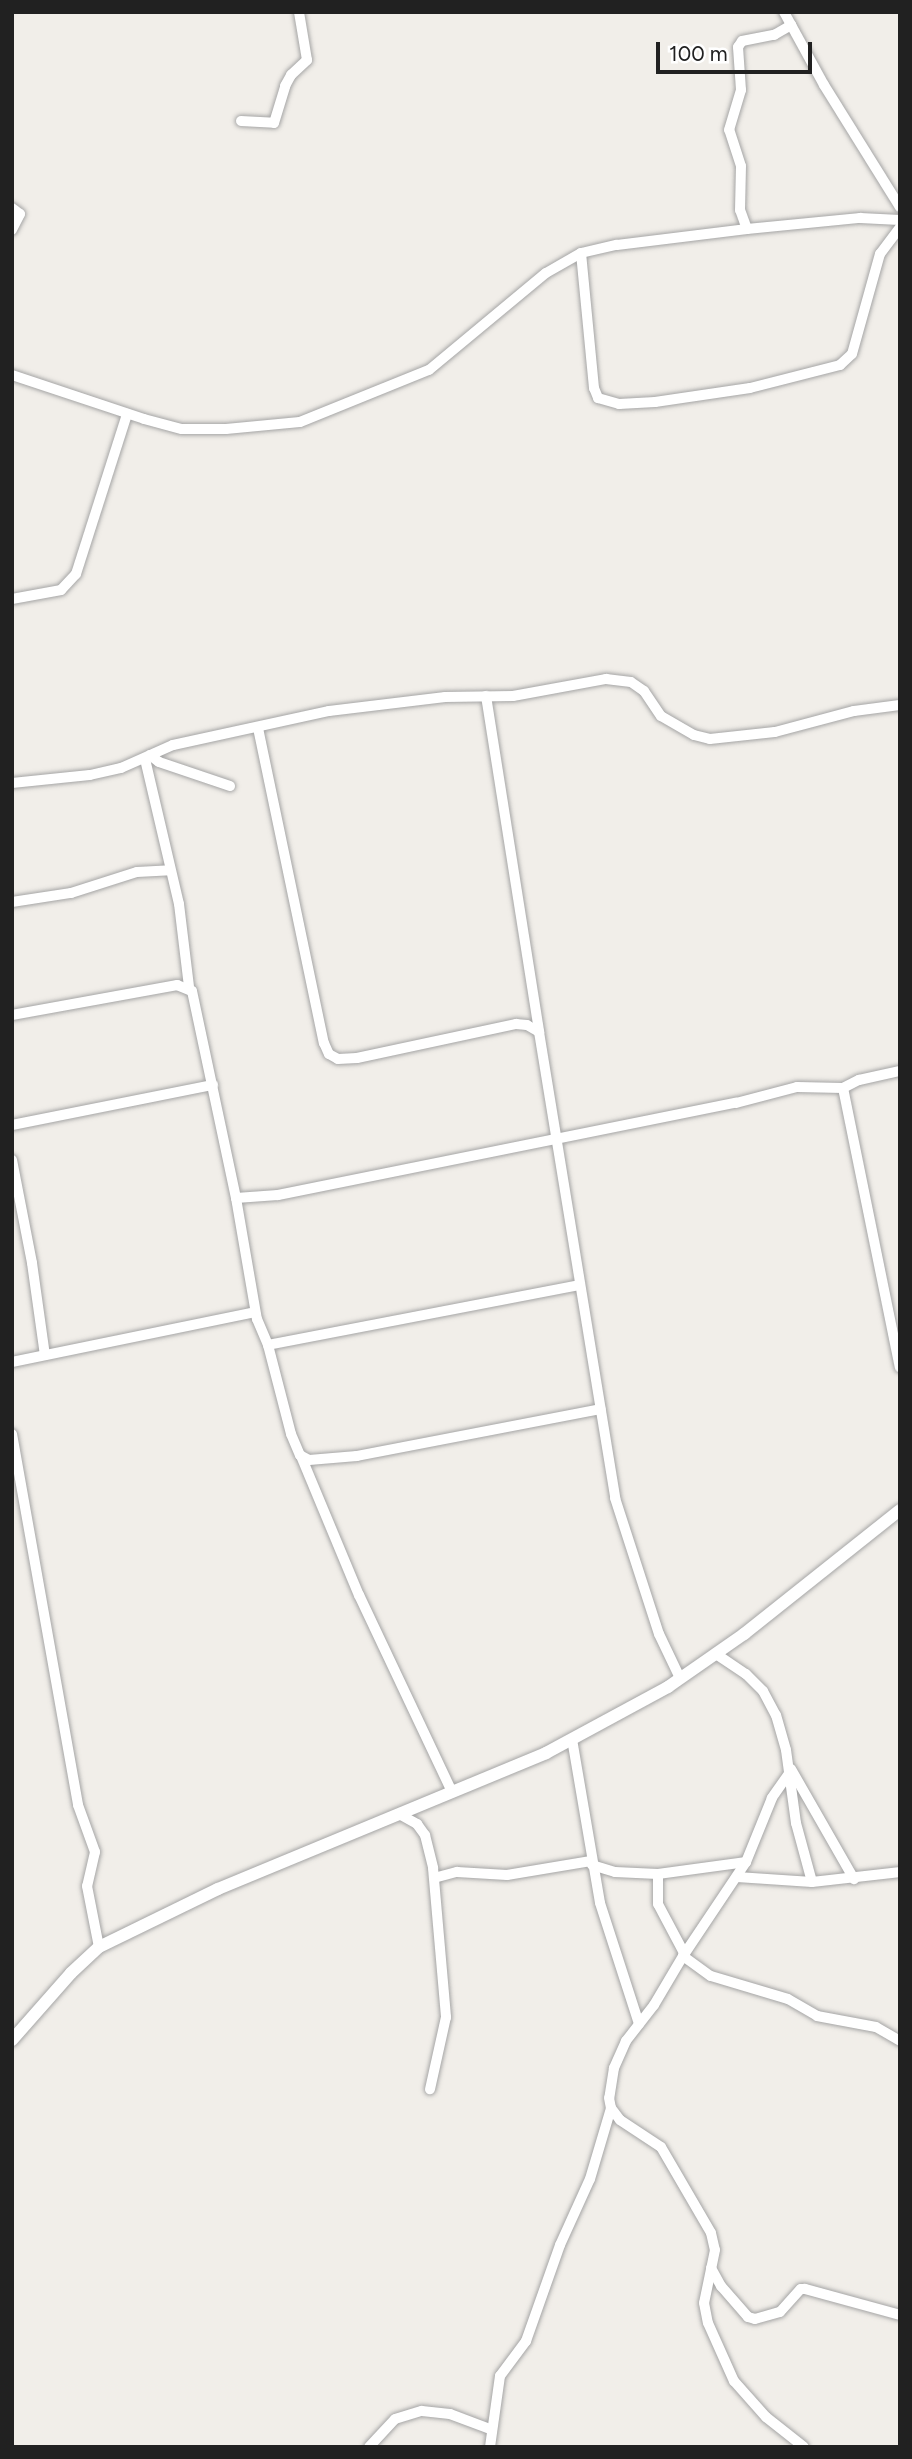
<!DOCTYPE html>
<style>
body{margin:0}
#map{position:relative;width:912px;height:2459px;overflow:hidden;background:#f1eee9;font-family:Figtree,sans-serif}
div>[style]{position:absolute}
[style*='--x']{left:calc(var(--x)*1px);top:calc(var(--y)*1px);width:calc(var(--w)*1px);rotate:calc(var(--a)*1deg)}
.roads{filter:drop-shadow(0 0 2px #a5a5a5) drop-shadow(0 0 2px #a5a5a5)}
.minor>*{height:10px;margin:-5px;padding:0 5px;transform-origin:5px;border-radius:5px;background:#fff}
.tertiary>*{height:12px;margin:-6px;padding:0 6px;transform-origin:6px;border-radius:6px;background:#fff}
span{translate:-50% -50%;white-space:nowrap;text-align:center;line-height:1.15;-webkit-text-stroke:5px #fff;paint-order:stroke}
.frame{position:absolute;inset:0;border:14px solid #212121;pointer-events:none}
.scale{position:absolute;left:656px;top:42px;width:156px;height:32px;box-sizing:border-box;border:4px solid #212121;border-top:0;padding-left:9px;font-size:21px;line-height:24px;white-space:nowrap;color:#212121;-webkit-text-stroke:5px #fff;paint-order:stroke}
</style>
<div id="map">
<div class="roads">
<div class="minor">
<i style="--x:784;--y:12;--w:83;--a:61.3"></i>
<i style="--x:824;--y:85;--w:144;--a:58.1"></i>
<i style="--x:241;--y:121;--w:33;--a:3"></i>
<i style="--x:274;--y:123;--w:39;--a:-73"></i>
<i style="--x:285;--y:86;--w:13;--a:-61"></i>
<i style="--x:291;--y:75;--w:22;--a:-43"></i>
<i style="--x:307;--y:60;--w:49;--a:-99.5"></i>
<i style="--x:12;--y:208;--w:10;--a:37"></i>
<i style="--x:20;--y:214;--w:18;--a:117"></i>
<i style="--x:747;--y:229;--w:20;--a:-110"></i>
<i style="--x:740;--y:210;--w:44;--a:-88.7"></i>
<i style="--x:741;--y:166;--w:38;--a:-108"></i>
<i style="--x:729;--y:130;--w:42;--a:-73.3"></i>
<i style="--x:741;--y:90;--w:43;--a:-94"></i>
<i style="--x:738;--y:47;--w:7;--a:-56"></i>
<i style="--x:742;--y:41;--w:33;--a:-11"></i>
<i style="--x:774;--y:35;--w:20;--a:-30"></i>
<i style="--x:581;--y:253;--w:136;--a:84.5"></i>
<i style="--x:594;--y:388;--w:11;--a:68"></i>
<i style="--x:598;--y:398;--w:22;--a:16"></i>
<i style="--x:619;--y:404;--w:36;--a:-3"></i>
<i style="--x:655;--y:402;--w:96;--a:-8.4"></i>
<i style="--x:750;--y:388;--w:93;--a:-14.3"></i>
<i style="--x:840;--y:365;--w:16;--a:-43"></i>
<i style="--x:852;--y:354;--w:104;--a:-74.4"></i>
<i style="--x:880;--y:254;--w:34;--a:-53"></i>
<i style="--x:12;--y:375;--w:139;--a:18.4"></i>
<i style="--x:144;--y:419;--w:39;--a:15"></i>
<i style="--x:182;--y:429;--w:44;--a:0"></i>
<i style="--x:226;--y:429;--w:74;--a:-5.4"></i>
<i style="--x:300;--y:422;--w:139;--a:-22"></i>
<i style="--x:429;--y:370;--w:152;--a:-39.7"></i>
<i style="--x:546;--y:273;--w:40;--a:-29.7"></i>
<i style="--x:581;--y:253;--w:37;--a:-13"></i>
<i style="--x:617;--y:245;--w:131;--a:-7"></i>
<i style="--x:747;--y:229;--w:114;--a:-5.6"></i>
<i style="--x:860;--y:218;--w:40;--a:2.9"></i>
<i style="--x:12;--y:599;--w:50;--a:-10.4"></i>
<i style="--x:61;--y:590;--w:22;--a:-47"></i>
<i style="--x:76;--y:574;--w:168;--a:-72.3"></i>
<i style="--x:486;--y:696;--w:340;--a:81"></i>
<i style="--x:258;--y:728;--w:322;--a:78.2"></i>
<i style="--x:324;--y:1043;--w:12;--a:66"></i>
<i style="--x:329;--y:1054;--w:10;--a:29"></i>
<i style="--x:338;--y:1059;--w:19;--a:-3"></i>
<i style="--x:357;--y:1058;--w:163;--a:-12.1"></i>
<i style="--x:516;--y:1024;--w:11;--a:5"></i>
<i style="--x:527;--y:1025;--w:14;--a:30"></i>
<i style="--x:539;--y:1032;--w:472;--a:80.7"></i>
<i style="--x:615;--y:1498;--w:143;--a:72.1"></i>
<i style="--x:659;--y:1634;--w:49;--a:64.5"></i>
<i style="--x:150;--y:755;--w:11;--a:38"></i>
<i style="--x:159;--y:762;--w:75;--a:18.7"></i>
<i style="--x:145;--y:759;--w:149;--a:76.8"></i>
<i style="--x:179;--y:904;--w:84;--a:83.1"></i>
<i style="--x:12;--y:783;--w:78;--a:-5.9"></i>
<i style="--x:90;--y:775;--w:32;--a:-13"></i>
<i style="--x:121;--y:768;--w:57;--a:-23.9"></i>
<i style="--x:173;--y:745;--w:160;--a:-12.3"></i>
<i style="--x:329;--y:711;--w:117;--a:-6.9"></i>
<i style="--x:445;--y:697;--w:68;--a:-0.8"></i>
<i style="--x:513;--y:696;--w:95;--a:-10.4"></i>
<i style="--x:606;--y:679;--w:25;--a:7"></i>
<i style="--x:631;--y:682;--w:16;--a:35"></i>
<i style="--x:644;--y:691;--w:30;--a:56"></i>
<i style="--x:661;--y:716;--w:38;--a:30"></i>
<i style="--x:694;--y:735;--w:16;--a:14"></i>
<i style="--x:710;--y:739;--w:65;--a:-6.1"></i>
<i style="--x:775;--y:732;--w:82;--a:-14.9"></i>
<i style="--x:854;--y:711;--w:46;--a:-7.4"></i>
<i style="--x:12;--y:902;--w:60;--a:-8.7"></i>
<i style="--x:71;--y:893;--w:69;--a:-17.7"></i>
<i style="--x:137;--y:872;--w:33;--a:-3"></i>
<i style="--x:12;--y:1015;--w:168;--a:-10.3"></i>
<i style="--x:177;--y:985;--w:16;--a:22"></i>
<i style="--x:192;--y:991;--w:212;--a:78"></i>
<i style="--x:236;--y:1198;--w:123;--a:80.2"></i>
<i style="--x:257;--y:1319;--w:28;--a:67"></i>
<i style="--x:268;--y:1345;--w:92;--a:75.5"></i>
<i style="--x:291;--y:1434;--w:23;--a:67"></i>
<i style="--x:300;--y:1455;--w:10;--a:29"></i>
<i style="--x:309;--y:1460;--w:48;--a:-4.8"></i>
<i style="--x:357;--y:1456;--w:248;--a:-10.9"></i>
<i style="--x:843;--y:1088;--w:285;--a:78.5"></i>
<i style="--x:12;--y:1125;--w:205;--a:-11.3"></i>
<i style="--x:12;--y:1160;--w:105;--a:79"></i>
<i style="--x:32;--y:1263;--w:93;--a:82"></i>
<i style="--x:236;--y:1198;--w:42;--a:-4.1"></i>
<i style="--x:278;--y:1195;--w:467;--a:-11.4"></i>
<i style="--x:736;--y:1103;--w:63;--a:-14.7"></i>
<i style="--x:797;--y:1087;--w:46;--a:1.2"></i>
<i style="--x:843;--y:1088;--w:18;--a:-27"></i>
<i style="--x:859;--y:1080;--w:42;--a:-12.4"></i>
<i style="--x:268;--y:1345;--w:317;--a:-10.9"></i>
<i style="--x:12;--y:1362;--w:248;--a:-11.6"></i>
<i style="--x:12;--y:1434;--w:377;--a:79.9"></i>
<i style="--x:78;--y:1805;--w:50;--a:70.1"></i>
<i style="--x:95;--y:1852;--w:35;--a:103"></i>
<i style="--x:87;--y:1886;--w:62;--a:78.9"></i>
<i style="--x:301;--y:1456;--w:151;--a:67.4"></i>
<i style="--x:359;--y:1595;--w:216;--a:64.7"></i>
<i style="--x:716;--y:1654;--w:36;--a:34"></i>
<i style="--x:746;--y:1674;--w:24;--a:45"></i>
<i style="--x:763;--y:1691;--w:27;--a:62"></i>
<i style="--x:776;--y:1715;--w:36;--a:74"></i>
<i style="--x:786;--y:1750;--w:74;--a:82.2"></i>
<i style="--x:796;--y:1823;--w:61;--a:74.8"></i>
<i style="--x:572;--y:1739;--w:166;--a:80.3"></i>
<i style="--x:600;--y:1903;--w:127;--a:72.1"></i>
<i style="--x:791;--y:1769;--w:127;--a:60.2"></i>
<i style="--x:790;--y:1772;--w:32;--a:125"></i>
<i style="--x:772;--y:1798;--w:69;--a:112.1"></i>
<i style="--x:746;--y:1862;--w:113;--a:123.8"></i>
<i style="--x:683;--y:1956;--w:57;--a:120.6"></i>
<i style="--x:654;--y:2005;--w:46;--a:127.9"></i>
<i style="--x:626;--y:2041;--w:30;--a:114"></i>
<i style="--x:614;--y:2068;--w:30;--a:99"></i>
<i style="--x:609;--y:2098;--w:10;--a:79"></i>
<i style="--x:611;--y:2108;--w:15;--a:53"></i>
<i style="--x:620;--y:2120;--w:49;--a:33.4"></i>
<i style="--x:661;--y:2147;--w:99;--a:59.8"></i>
<i style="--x:711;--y:2233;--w:17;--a:77"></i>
<i style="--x:715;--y:2250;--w:54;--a:101.7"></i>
<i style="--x:704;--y:2303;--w:20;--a:79"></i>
<i style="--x:708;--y:2323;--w:64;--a:65.9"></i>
<i style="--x:734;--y:2381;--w:48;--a:48.4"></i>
<i style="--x:766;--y:2417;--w:48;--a:38.3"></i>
<i style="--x:399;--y:1814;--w:21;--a:29"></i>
<i style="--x:417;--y:1824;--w:14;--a:54"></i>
<i style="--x:425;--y:1835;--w:34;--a:76"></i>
<i style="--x:433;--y:1868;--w:150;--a:85"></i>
<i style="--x:446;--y:2017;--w:74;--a:102.5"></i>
<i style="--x:592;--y:1865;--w:24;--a:17"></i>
<i style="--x:615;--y:1872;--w:43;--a:2.7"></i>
<i style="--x:658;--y:1874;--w:89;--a:-7.8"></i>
<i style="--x:658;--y:1874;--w:30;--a:90"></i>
<i style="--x:658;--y:1904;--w:55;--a:62"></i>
<i style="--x:737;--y:1877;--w:75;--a:3.8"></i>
<i style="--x:812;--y:1882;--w:89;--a:-6.5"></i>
<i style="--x:434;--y:1878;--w:24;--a:-15"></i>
<i style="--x:457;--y:1872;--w:50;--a:3.4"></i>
<i style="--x:507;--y:1875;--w:85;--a:-9.5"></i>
<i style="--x:683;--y:1956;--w:34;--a:36"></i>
<i style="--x:711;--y:1976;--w:80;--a:16.6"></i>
<i style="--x:788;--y:1999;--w:34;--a:30"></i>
<i style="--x:817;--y:2016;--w:60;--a:10.6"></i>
<i style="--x:876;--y:2027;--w:28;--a:30"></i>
<i style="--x:711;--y:2268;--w:21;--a:61"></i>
<i style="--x:721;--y:2286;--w:41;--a:48.9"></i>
<i style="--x:748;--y:2317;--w:7;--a:16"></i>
<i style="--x:755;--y:2319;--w:26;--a:-16"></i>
<i style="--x:780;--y:2312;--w:31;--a:-48"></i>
<i style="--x:801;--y:2289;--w:4;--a:0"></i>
<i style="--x:805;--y:2289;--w:98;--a:15.3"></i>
<i style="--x:369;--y:2447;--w:38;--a:-47"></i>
<i style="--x:395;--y:2419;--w:28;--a:-17"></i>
<i style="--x:422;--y:2411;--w:28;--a:6"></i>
<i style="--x:450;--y:2414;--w:43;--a:20.6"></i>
<i style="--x:490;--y:2447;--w:72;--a:-82"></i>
<i style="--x:500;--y:2376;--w:44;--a:-53.4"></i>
<i style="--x:526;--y:2341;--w:102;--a:-70.5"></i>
<i style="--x:560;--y:2245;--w:72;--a:-65.6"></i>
<i style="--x:590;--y:2179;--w:74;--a:-73.5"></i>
</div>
<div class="tertiary">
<i style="--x:12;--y:2040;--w:89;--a:-48.6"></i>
<i style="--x:71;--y:1973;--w:38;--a:-43"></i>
<i style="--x:99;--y:1947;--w:132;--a:-26"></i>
<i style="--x:218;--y:1889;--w:355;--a:-22.5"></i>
<i style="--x:546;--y:1753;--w:139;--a:-28.4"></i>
<i style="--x:668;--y:1687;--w:93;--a:-34.9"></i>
<i style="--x:744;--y:1634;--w:199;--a:-38.5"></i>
</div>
</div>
<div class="frame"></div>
<div class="scale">100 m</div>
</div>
